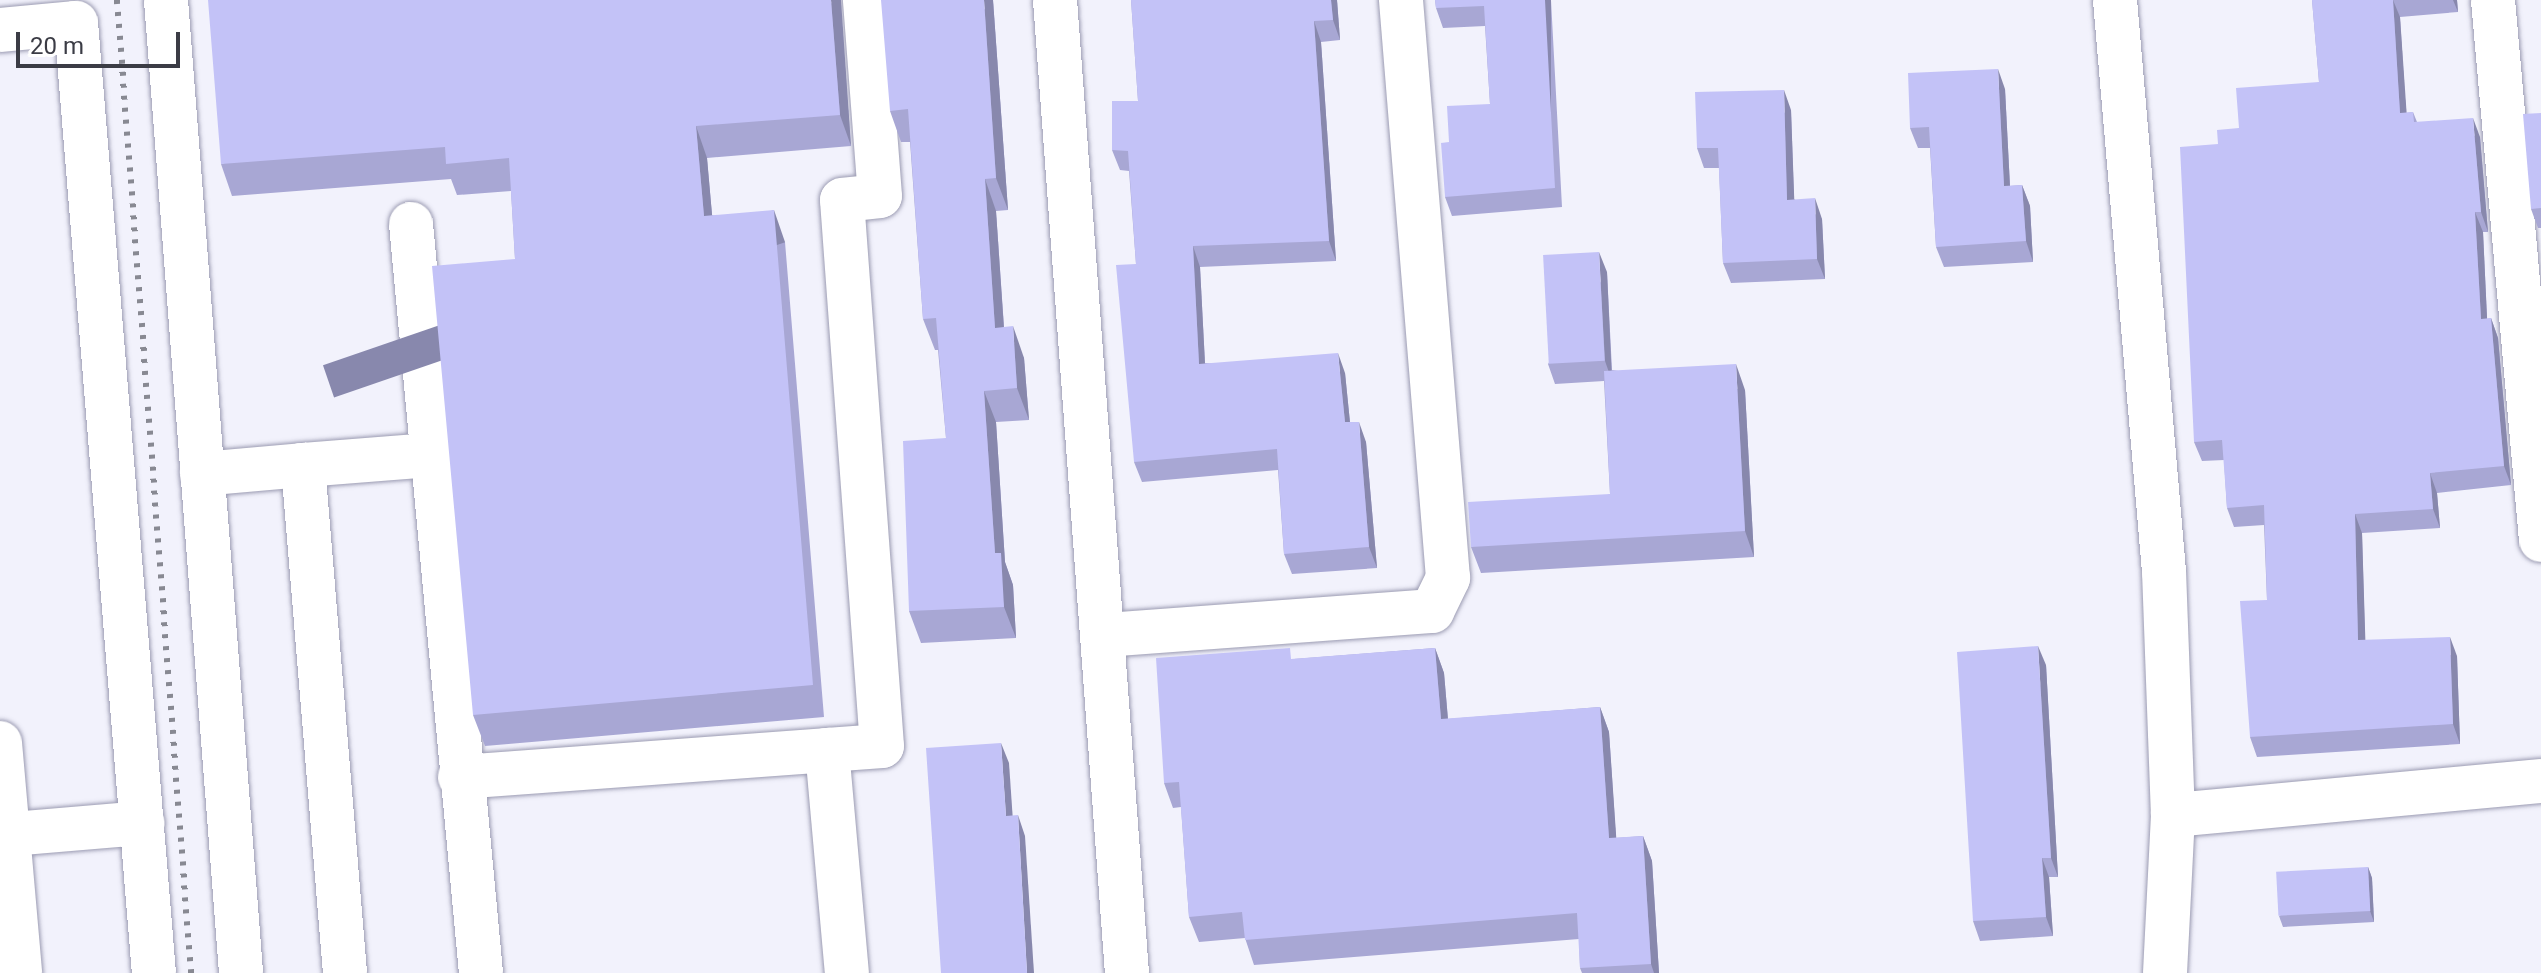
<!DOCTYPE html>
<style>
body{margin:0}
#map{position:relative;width:2541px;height:973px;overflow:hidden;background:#f2f2fc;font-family:Roboto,sans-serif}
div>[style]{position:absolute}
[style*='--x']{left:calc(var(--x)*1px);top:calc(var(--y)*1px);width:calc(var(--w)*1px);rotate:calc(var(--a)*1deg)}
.roads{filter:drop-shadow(0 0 2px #9b9bb2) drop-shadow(0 0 2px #9b9bb2)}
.minor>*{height:44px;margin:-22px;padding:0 22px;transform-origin:22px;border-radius:22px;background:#fff}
.rail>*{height:6px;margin-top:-3px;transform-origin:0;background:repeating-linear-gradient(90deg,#888992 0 4px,transparent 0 12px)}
.wall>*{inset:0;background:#a8a7d4}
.shaded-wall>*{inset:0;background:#8888ad;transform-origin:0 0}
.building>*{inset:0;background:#c3c2f7;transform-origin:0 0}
span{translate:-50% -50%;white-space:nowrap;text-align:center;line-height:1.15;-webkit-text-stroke:6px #fff;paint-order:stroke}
.scale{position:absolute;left:16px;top:32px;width:164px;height:36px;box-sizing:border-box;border:4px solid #3b3c45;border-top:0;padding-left:10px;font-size:24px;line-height:28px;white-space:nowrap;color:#3b3c45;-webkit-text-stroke:6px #fff;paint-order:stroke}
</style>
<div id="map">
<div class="roads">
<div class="minor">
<i style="--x:166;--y:0;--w:976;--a:85.59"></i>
<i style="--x:1055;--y:0;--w:976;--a:85.77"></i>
<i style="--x:2115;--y:0;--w:573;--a:85.1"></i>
<i style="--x:2164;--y:571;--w:244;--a:87.9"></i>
<i style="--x:2173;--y:815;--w:158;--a:92.9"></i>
<i style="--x:2493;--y:0;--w:542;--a:84.92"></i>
<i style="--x:0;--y:30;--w:76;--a:-5.3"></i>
<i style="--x:76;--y:23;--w:953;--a:85.31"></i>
<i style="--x:411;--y:224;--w:752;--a:84.66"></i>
<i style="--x:202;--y:474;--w:101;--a:-5.1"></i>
<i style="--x:1105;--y:635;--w:328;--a:-4.2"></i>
<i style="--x:1432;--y:611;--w:37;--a:-64"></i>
<i style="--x:1448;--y:578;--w:580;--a:-94.65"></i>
<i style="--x:0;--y:743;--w:231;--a:85"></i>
<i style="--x:827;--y:750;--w:55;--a:-4.2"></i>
<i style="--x:882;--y:746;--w:547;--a:-94.19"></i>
<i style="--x:842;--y:200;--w:38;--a:-6"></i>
<i style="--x:880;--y:196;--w:197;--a:-94.4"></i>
<i style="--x:460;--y:777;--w:368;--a:-4.2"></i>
<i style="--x:827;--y:750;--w:224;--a:84.9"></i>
<i style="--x:2173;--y:815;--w:370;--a:-5.3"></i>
<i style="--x:0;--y:835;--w:143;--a:-4.8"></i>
<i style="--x:345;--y:973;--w:510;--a:-94.73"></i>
<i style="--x:303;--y:465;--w:128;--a:-4.5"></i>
</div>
</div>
<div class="rail">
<i style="--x:117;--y:0;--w:976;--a:85.65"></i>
</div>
<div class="wall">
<i style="clip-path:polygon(993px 0,1008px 210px,996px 211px,1004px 327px,1024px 358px,1029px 420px,996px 422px,1005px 562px,1013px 585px,1016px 638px,921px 643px,909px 611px,946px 438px,938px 350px,935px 350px,923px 319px,910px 142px,901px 142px,890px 111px)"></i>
<i style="clip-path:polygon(1131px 0,1337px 0,1340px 40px,1321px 42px,1336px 261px,1200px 267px,1205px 363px,1345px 373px,1350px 422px,1366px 442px,1377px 568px,1292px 574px,1284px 554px,1278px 470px,1142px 482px,1134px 462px,1136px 264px,1129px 171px,1120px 170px,1112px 150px,1138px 101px)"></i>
<i style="clip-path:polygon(1435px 0,1551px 0,1562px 207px,1452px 216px,1445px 197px,1449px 142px,1490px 104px,1485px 26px,1443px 28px,1436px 8px)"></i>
<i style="clip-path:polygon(2312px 0,2457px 0,2458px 12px,2400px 17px,2406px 113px,2413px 112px,2417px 122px,2480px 137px,2488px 232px,2483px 232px,2487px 319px,2491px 318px,2498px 338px,2511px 485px,2437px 493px,2440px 528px,2362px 533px,2365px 640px,2457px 656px,2460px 744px,2257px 757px,2250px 737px,2267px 600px,2264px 525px,2234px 527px,2227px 508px,2224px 460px,2202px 461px,2194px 442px,2218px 144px,2239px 128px,2319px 82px)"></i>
<i style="clip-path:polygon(840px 1px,851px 146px,707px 158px,712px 215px,785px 242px,824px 717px,485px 746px,473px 715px,515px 259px,511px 191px,457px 195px,451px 179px,232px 196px,221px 164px)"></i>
<i style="clip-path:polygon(2005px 89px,2010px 186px,2022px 185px,2030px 206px,2033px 262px,1944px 267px,1936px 247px,1930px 148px,1918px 148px,1910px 128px)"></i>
<i style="clip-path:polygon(1791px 110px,1794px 199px,1822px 219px,1825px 279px,1731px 283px,1723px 263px,1719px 168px,1704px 168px,1697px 148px)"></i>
<i style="clip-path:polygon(2541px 113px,2541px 228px,2538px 228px,2531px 209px)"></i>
<i style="clip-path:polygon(1607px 272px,1612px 370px,1745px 390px,1754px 557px,1481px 573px,1471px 547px,1610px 494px,1604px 381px,1555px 384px,1548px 364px)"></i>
<i style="clip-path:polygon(1435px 648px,1444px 673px,1448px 719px,1600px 707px,1609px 732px,1616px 838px,1643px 836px,1652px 861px,1659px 973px,1582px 973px,1580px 968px,1579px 939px,1254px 965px,1245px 938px,1199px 942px,1189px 917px,1181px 807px,1173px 808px,1164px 783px,1294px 659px)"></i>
<i style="clip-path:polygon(2046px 665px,2058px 877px,2049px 877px,2053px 936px,1980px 941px,1973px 921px)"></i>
<i style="clip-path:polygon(2368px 867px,2372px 878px,2374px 922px,2283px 927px,2279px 916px)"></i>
</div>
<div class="shaded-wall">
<i style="clip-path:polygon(831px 0,841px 0,851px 146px,840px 115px)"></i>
<i style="clip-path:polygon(984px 0,993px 0,1008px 210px,996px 178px)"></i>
<i style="clip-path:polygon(1331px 0,1337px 0,1340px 40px,1333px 20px)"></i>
<i style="left:1545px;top:0;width:6px;height:188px"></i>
<i style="clip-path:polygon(2393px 0,2400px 17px,2408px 133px,2400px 113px)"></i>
<i style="clip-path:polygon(2453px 0,2457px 0,2458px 12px)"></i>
<i style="clip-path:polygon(1314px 21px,1321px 42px,1336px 261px,1329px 241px)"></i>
<i style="clip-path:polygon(1998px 69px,2005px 89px,2011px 207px,2004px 186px)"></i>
<i style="clip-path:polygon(1784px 90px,1791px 110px,1795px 220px,1787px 200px)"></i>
<i style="clip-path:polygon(2473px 118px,2480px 137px,2488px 232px,2481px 212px)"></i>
<i style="clip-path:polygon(696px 126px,707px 158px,715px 248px,704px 216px)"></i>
<i style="clip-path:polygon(985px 179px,996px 211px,1006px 359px,995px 328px)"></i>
<i style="clip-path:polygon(2022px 185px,2030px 206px,2033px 262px,2026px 241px)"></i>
<i style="clip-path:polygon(1815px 198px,1822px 219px,1825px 279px,1817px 259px)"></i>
<i style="left:774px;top:210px;width:34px;height:477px;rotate:71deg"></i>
<i style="clip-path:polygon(2475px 212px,2483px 232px,2488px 338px,2481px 319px)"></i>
<i style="clip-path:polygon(1193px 246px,1200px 267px,1206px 384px,1199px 364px)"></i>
<i style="clip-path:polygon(1599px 252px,1607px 272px,1612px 381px,1605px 361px)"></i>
<i style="clip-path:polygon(2491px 318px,2498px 338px,2511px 485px,2504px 466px)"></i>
<i style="clip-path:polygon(1013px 326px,1024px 358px,1029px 420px,1017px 388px)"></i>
<i style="clip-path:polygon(1338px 353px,1345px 373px,1352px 443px,1345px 422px)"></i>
<i style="clip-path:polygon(1736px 364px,1745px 390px,1754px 557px,1745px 531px)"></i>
<i style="clip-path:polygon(984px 391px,996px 422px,1005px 562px,1013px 585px,1016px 638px,1004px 607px,995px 553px)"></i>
<i style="clip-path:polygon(1359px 422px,1366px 442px,1377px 568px,1369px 547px)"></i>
<i style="clip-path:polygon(2430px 473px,2437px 493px,2440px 528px,2433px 509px)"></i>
<i style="clip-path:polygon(2355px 514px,2362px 533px,2366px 660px,2358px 640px)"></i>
<i style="clip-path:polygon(2450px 637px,2457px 656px,2460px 744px,2453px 724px)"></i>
<i style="clip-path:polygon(2038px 646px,2046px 665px,2058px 877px,2051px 858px)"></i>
<i style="clip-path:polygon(1435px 648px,1444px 673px,1450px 744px,1441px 719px)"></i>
<i style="clip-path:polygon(1600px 707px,1609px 732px,1618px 863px,1609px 838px)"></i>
<i style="clip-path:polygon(1001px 743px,1009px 763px,1014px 836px,1006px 816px)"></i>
<i style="clip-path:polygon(1018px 815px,1025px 836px,1034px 973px,1027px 973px)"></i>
<i style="clip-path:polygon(1643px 836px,1652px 861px,1659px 973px,1654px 973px,1651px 964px)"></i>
<i style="clip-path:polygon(2042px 858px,2049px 877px,2053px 936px,2046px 917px)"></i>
<i style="clip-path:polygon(2368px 867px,2372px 878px,2374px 922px,2370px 911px)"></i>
</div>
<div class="building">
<i style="clip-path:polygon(208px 0,831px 0,840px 115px,696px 126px,704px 216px,774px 210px,813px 685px,473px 715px,432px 266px,515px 259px,509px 158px,446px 164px,445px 147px,221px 164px)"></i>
<i style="clip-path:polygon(881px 0,984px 0,996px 178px,985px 179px,995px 328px,1013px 326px,1017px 388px,984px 391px,995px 553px,1001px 553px,1004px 607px,909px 611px,903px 441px,946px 438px,936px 318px,923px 319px,908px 109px,890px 111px)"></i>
<i style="clip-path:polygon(1131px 0,1331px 0,1333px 20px,1314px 21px,1329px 241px,1193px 246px,1199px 364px,1338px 353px,1345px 422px,1359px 422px,1369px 547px,1284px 554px,1277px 449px,1134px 462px,1116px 265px,1136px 264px,1128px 151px,1112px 150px,1112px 101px,1138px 101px)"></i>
<i style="clip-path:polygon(1435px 0,1545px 0,1555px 188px,1445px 197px,1441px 143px,1449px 142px,1447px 106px,1490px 104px,1484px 6px,1436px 8px)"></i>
<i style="clip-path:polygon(2312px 0,2393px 0,2400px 113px,2413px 112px,2414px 122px,2473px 118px,2481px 212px,2475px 212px,2481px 319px,2491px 318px,2504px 466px,2430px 473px,2433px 509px,2355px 514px,2358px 640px,2450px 637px,2453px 724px,2250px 737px,2240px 601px,2267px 600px,2264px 505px,2227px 508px,2222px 440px,2194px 442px,2180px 147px,2218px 144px,2217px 130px,2239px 128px,2236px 88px,2319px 82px)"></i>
<i style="clip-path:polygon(1998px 69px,2004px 186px,2022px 185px,2026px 241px,1936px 247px,1929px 127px,1910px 128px,1908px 73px)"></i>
<i style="clip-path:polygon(1784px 90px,1787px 200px,1815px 198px,1817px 259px,1723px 263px,1718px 148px,1697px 148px,1695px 92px)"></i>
<i style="clip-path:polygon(2541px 113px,2541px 208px,2531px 209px,2523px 114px)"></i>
<i style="left:1599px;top:252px;width:109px;height:56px;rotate:87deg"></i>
<i style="clip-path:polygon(1736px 364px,1745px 531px,1471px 547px,1468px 502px,1610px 494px,1604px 371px)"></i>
<i style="clip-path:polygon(2038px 646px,2051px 858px,2042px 858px,2046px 917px,1973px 921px,1957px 652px)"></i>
<i style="clip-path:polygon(1290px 648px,1291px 659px,1435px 648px,1441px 719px,1600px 707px,1609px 838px,1643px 836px,1651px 964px,1580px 968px,1577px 913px,1245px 940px,1242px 912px,1189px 917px,1179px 782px,1164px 783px,1156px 658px)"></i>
<i style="clip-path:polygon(1001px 743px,1006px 816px,1018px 815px,1027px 973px,941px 973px,926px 748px)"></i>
<i style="left:2368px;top:867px;width:44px;height:92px;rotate:87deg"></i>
</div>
<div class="scale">20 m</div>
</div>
